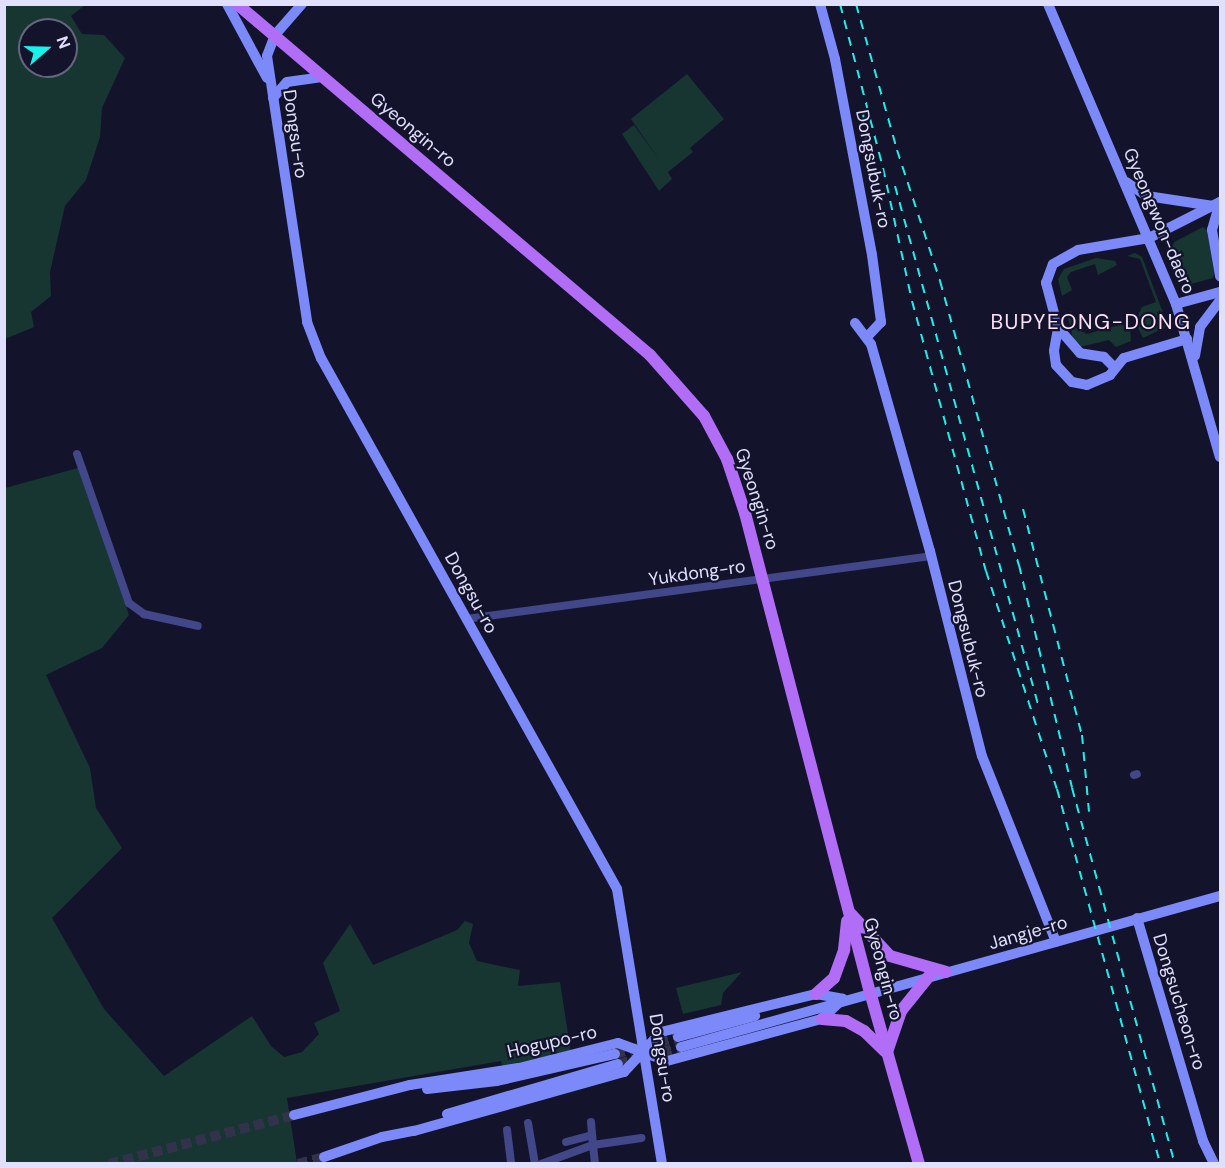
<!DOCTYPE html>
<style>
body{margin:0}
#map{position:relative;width:1225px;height:1168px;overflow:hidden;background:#14132c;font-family:"DM Sans",sans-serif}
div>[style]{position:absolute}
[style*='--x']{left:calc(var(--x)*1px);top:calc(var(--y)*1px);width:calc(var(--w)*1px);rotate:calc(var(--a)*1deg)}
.green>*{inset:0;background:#173531}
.secondary-tunnel>*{height:10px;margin-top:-5px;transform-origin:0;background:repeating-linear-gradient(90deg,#33324b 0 10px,transparent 0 15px)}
.street>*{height:8px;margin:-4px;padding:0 4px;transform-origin:4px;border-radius:4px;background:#414788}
.secondary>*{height:10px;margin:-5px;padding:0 5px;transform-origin:5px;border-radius:5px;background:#7c89f8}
.primary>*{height:12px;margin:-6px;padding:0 6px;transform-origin:6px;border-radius:6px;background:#b26df7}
.rail>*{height:2px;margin-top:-1px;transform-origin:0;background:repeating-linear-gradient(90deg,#17f2ed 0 9px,transparent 0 17px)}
span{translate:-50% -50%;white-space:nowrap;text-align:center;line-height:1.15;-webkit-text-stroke:4.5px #14132c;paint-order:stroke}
.street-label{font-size:18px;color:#e0e0fd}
.quarter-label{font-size:21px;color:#fde2f7;letter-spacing:1.5px}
.frame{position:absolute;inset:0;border:6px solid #e0e0fd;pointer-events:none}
.north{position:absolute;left:18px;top:18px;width:60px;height:60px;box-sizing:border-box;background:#14132c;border:2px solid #666580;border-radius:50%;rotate:70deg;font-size:16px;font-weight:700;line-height:24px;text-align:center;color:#e0e0fd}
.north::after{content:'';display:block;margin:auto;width:21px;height:27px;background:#17f2ed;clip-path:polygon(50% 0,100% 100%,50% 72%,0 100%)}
</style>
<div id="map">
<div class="green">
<i style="clip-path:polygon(evenodd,5px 4px,85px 5px,71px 16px,82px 34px,104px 35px,125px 58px,102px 108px,100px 137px,86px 180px,65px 206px,50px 272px,51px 296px,31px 312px,34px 327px,5px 339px,5px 4px,30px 30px,66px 30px,66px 66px,30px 66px,30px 30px)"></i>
<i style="clip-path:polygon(687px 74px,724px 119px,690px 148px,693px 152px,668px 172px,672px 179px,659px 191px,622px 134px,634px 125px,660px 161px,631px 119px)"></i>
<i style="clip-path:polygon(1203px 227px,1207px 230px,1214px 273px,1213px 278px,1191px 284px,1184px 281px,1171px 250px,1174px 242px)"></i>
<i style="clip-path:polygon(1135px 253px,1142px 257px,1168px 326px,1143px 338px,1135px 322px,1142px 307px,1156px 302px,1140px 259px,1127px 256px)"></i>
<i style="clip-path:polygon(1096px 258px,1115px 261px,1117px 265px,1098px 275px,1095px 264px,1071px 272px,1067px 277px,1072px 290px,1062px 296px,1058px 279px,1064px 269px)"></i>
<i style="clip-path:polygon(1071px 311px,1076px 328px,1087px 334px,1123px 324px,1130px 328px,1131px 341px,1116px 347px,1109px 340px,1080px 347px,1073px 339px,1067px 313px)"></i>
<i style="clip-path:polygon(78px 468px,129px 615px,102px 648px,46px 675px,90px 768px,96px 808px,122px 848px,52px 918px,104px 1009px,164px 1076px,252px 1016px,271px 1046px,284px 1057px,302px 1052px,319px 1034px,314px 1023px,340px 1011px,323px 963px,350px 924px,373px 965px,457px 930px,465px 921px,473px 924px,469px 943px,477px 961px,520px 970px,518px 986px,560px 982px,571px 1053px,503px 1068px,501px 1061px,287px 1098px,297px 1163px,5px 1164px,5px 488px)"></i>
<i style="clip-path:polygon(742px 972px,723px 993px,721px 1005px,683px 1014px,676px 988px)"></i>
</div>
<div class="secondary-tunnel">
<i style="--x:615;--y:1054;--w:65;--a:-15.1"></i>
<i style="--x:618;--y:1064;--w:65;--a:-15.1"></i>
<i style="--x:109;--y:1164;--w:191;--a:-14.8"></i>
<i style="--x:298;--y:1164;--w:27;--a:-15"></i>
</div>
<div class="street">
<i style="--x:77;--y:454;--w:158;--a:70.8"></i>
<i style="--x:129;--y:603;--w:19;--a:36"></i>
<i style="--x:144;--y:614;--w:55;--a:12.5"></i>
<i style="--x:466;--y:619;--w:469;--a:-7.7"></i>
<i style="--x:1134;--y:775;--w:3;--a:-18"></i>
<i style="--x:528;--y:1123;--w:42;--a:80.3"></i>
<i style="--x:507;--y:1130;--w:34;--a:83"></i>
<i style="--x:566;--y:1142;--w:27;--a:-15"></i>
<i style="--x:541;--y:1164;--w:55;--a:-20.1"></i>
<i style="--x:593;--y:1145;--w:23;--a:-95"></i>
<i style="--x:595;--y:1164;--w:19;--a:-96"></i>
<i style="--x:593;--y:1145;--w:49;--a:-8.3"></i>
</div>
<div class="secondary">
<i style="--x:227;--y:4;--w:84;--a:61.6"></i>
<i style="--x:302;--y:4;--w:41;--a:131.1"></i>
<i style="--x:275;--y:35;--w:22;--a:111"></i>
<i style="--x:267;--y:56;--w:269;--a:81.4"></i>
<i style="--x:307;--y:322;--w:39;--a:69"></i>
<i style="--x:321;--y:358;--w:608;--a:60.86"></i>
<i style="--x:617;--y:889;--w:279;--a:80.7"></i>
<i style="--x:820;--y:4;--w:57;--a:74.7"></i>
<i style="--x:835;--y:59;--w:199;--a:79.3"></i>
<i style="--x:872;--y:255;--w:68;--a:82.3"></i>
<i style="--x:881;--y:322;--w:19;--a:133"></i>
<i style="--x:1048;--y:4;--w:326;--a:66.9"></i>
<i style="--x:1176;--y:304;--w:159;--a:74"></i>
<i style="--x:273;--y:98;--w:21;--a:-49"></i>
<i style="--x:287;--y:82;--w:37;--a:-8"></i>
<i style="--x:1126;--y:182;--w:25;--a:34"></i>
<i style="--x:1147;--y:196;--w:67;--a:8.6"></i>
<i style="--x:1220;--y:202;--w:29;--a:106"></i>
<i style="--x:1212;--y:230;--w:47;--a:80.1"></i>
<i style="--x:1176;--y:304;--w:46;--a:-15.3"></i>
<i style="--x:855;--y:323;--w:26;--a:53"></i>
<i style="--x:871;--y:344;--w:215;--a:74.1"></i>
<i style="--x:930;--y:551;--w:211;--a:75.8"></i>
<i style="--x:982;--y:756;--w:200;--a:68.3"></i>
<i style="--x:1058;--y:328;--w:23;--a:100"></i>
<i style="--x:1054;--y:351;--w:14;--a:82"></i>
<i style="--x:1056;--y:365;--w:23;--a:47"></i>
<i style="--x:1072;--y:382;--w:15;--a:11"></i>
<i style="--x:1087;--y:385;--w:25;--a:-23"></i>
<i style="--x:1110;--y:375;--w:22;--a:-51"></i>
<i style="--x:1124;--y:358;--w:66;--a:-16.8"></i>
<i style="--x:1195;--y:356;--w:29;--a:-80"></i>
<i style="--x:1200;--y:327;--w:34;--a:-53"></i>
<i style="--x:1115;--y:368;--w:16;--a:-135"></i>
<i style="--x:1104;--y:357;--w:24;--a:-171"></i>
<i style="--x:1080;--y:353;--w:33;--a:-131"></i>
<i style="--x:1058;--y:328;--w:47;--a:-104.9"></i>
<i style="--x:1046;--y:283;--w:20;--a:-70"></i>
<i style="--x:1053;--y:264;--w:29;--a:-29"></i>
<i style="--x:1078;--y:250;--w:72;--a:-9.6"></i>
<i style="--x:1149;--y:238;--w:80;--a:-26.9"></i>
<i style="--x:1137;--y:918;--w:233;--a:73.5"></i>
<i style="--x:1203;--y:1141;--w:25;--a:64"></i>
<i style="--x:678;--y:1037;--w:80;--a:-15.3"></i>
<i style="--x:681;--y:1047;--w:560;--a:-15.65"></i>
<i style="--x:427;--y:1089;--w:70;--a:-6.5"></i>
<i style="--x:497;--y:1081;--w:121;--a:-12.9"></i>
<i style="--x:447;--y:1114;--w:178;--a:-16.3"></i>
<i style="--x:294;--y:1115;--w:120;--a:-14.5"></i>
<i style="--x:410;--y:1085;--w:110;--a:-8.9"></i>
<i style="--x:519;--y:1068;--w:102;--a:-14.2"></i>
<i style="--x:618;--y:1043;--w:52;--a:20.2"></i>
<i style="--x:667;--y:1061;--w:161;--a:-15.2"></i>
<i style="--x:822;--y:1019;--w:29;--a:-44"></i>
<i style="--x:324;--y:1157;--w:61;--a:-19"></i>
<i style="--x:382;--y:1137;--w:33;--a:-11"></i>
<i style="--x:414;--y:1131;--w:218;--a:-15.7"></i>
<i style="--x:624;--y:1072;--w:54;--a:-47.2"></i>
<i style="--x:661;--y:1032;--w:160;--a:-13.8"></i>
<i style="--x:816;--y:994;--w:27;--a:10"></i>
</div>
<div class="primary">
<i style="--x:237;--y:4;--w:542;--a:40.36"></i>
<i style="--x:650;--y:355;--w:81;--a:48.5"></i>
<i style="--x:704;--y:416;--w:49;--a:61.9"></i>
<i style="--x:727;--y:459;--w:57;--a:71.6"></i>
<i style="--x:745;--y:513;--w:495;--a:75.4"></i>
<i style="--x:870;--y:992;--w:179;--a:74.1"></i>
<i style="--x:851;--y:914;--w:57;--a:47.1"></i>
<i style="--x:890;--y:956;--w:58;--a:15.9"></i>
<i style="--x:816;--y:994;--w:24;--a:-42"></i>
<i style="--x:834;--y:978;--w:30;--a:-70"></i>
<i style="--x:844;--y:950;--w:29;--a:-84"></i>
<i style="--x:822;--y:1019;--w:24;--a:5"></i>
<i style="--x:846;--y:1021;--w:21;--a:29"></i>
<i style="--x:864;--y:1031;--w:29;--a:44"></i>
<i style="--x:887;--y:1052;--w:43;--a:-71.1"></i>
<i style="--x:901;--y:1011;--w:45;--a:-51.3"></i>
</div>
<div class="rail">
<i style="--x:840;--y:4;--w:170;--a:75.3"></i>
<i style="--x:883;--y:168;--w:136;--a:77.7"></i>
<i style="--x:912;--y:301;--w:280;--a:74.7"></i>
<i style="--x:986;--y:571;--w:229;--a:72"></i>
<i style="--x:1057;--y:789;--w:389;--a:74.6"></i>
<i style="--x:856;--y:4;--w:152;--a:74.3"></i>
<i style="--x:897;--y:150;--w:138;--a:71.8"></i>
<i style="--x:940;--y:281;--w:295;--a:74.5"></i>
<i style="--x:1019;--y:565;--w:229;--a:76.6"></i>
<i style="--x:1072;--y:788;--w:390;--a:74.7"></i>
<i style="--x:863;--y:113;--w:62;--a:83.6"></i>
<i style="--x:895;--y:186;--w:537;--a:74.57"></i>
<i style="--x:1023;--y:509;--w:234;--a:75.4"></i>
<i style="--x:1082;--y:735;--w:77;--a:84.8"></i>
</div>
<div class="street-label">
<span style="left:413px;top:130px;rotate:40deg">Gyeongin-ro</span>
<span style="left:295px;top:134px;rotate:82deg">Dongsu-ro</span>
<span style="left:873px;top:169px;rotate:79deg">Dongsubuk-ro</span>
<span style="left:1159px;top:221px;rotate:67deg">Gyeongwon-daero</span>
<span style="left:757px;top:499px;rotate:72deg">Gyeongin-ro</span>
<span style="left:697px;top:573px;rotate:-8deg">Yukdong-ro</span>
<span style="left:471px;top:593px;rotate:61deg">Dongsu-ro</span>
<span style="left:968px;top:639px;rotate:76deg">Dongsubuk-ro</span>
<span style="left:1028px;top:933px;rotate:-16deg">Jangje-ro</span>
<span style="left:883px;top:969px;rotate:75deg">Gyeongin-ro</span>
<span style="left:1179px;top:1002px;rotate:73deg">Dongsucheon-ro</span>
<span style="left:552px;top:1042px;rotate:-13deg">Hogupo-ro</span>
<span style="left:662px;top:1058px;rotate:81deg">Dongsu-ro</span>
</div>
<div class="quarter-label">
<span style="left:1091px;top:322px">BUPYEONG-DONG</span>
</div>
<div class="frame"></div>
<div class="north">N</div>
</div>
